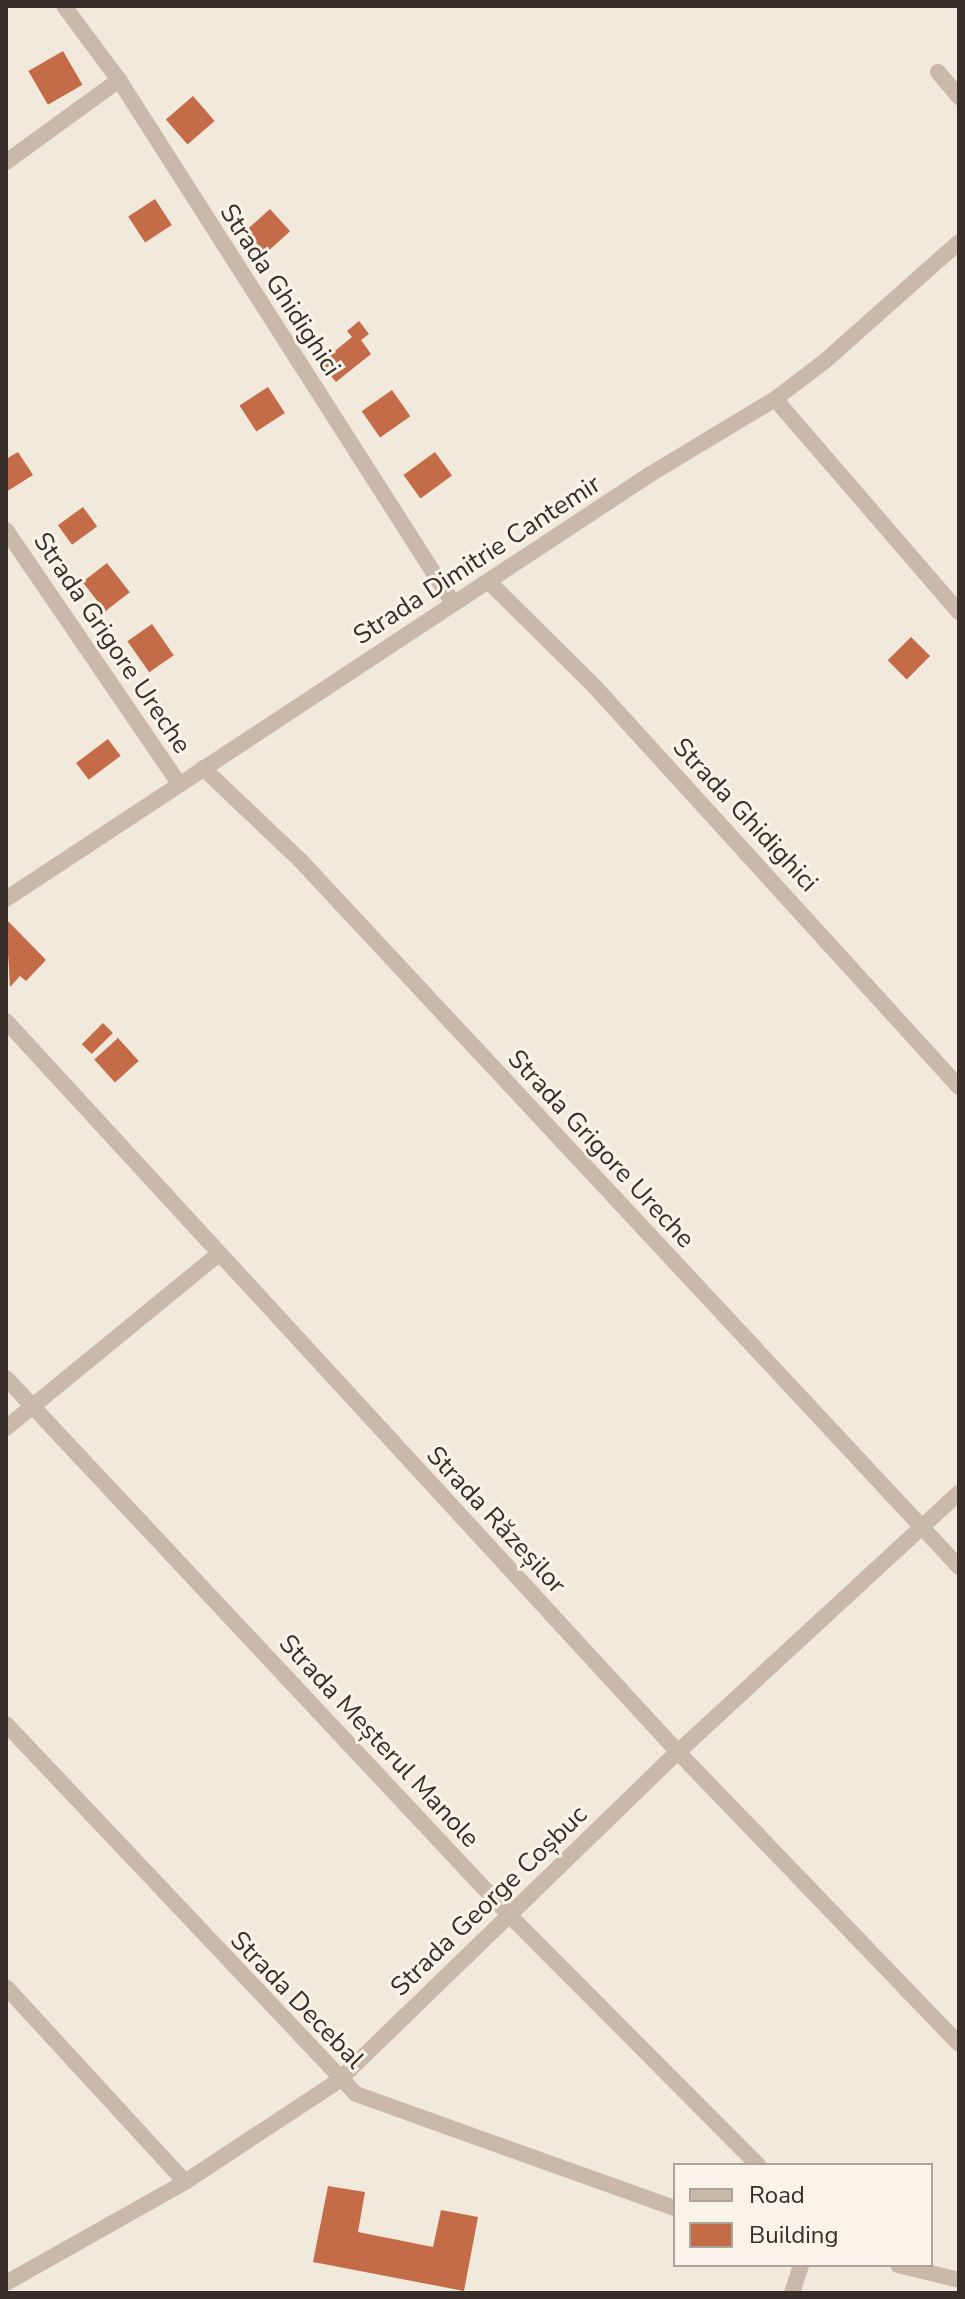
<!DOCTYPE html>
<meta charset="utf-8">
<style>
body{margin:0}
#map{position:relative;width:965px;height:2299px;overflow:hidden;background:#f2e9dd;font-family:"Nunito Sans",sans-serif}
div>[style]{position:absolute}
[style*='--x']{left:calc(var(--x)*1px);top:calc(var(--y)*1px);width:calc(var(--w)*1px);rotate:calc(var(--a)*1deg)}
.building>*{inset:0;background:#c46c48;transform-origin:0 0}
.minor>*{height:16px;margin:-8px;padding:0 8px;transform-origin:8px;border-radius:8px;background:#cab9a9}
span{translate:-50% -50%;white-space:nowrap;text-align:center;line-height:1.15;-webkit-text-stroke:6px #f9f3e9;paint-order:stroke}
.street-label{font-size:26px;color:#372e29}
.frame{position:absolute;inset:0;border:8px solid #372e29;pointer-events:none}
.legend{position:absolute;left:673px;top:2163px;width:260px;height:104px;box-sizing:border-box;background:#f9f3e9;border:2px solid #aba49c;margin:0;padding:10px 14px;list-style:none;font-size:24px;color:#372e29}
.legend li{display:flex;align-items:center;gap:16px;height:40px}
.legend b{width:40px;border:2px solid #aba49c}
</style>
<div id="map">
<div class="building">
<i style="left:63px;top:51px;width:39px;height:40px;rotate:60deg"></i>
<i style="left:193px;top:96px;width:33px;height:36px;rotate:49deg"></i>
<i style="left:155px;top:199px;width:31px;height:32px;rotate:57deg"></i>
<i style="left:270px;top:209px;width:30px;height:33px;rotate:48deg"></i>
<i style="clip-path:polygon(359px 321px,369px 334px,361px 340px,371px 354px,336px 382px,320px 363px,352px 337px,347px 331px)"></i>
<i style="left:268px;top:387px;width:31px;height:34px;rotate:57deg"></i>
<i style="left:392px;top:390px;width:32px;height:37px;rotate:55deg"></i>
<i style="clip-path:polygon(18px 452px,33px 475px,6px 492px,6px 459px)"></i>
<i style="left:435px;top:452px;width:29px;height:39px;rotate:54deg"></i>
<i style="left:83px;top:507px;width:24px;height:31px;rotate:54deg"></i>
<i style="left:107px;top:563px;width:37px;height:31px;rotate:52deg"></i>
<i style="left:152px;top:624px;width:38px;height:30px;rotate:55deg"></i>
<i style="left:911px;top:637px;width:27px;height:33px;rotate:45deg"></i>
<i style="left:108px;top:739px;width:21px;height:40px;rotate:53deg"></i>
<i style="clip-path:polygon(6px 919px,46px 960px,26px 981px,20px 976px,10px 987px)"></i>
<i style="left:103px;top:1023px;width:14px;height:30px;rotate:45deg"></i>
<i style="left:118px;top:1038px;width:31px;height:32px;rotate:48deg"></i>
<i style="clip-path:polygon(328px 2186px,365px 2192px,358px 2232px,433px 2247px,441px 2210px,478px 2217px,464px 2291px,313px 2262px)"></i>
</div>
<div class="minor">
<i style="--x:64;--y:6;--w:92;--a:53.4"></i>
<i style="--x:119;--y:80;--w:621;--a:57.44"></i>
<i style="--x:938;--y:72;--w:33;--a:50"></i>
<i style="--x:6;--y:162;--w:140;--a:-36"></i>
<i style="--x:775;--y:399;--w:281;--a:49.2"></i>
<i style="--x:6;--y:530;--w:307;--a:55.7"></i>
<i style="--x:489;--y:582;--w:149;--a:44.7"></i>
<i style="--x:595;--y:687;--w:541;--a:47.7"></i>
<i style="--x:203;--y:768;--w:134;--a:43.5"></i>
<i style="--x:300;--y:860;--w:967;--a:47.01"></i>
<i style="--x:6;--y:899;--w:770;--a:-33.4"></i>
<i style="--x:649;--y:475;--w:147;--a:-31.1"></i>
<i style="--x:775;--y:399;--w:63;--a:-37.2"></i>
<i style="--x:825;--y:361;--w:179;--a:-41.6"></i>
<i style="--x:6;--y:1021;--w:993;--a:47.41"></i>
<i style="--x:678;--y:1752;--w:405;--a:46.1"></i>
<i style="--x:6;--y:1378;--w:736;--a:46.87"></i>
<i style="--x:509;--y:1915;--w:353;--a:45.1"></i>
<i style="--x:6;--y:1428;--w:273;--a:-39.3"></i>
<i style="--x:6;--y:1724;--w:509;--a:46.59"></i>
<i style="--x:356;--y:2094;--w:339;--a:19.7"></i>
<i style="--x:6;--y:1987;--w:265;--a:47.4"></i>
<i style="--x:898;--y:2265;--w:63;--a:13.8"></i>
<i style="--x:6;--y:2283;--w:206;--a:-29.4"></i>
<i style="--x:185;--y:2182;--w:183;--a:-33.4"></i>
<i style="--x:338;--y:2081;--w:473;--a:-44.1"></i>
<i style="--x:678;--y:1752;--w:382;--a:-42.7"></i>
<i style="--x:792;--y:2293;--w:29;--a:-72"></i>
</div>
<div class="street-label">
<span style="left:280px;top:290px;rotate:57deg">Strada Ghidighici</span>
<span style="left:477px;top:560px;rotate:-33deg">Strada Dimitrie Cantemir</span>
<span style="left:112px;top:643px;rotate:56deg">Strada Grigore Ureche</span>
<span style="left:745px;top:815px;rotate:47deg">Strada Ghidighici</span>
<span style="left:601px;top:1149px;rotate:47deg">Strada Grigore Ureche</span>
<span style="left:496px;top:1520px;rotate:47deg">Strada Răzeșilor</span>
<span style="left:379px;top:1741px;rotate:47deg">Strada Meșterul Manole</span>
<span style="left:489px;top:1901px;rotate:-44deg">Strada George Coșbuc</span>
<span style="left:297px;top:2000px;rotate:46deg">Strada Decebal</span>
</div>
<div class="frame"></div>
<ul class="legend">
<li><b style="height:10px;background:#cab9a9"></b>Road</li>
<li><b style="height:22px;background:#c46c48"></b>Building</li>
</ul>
</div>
